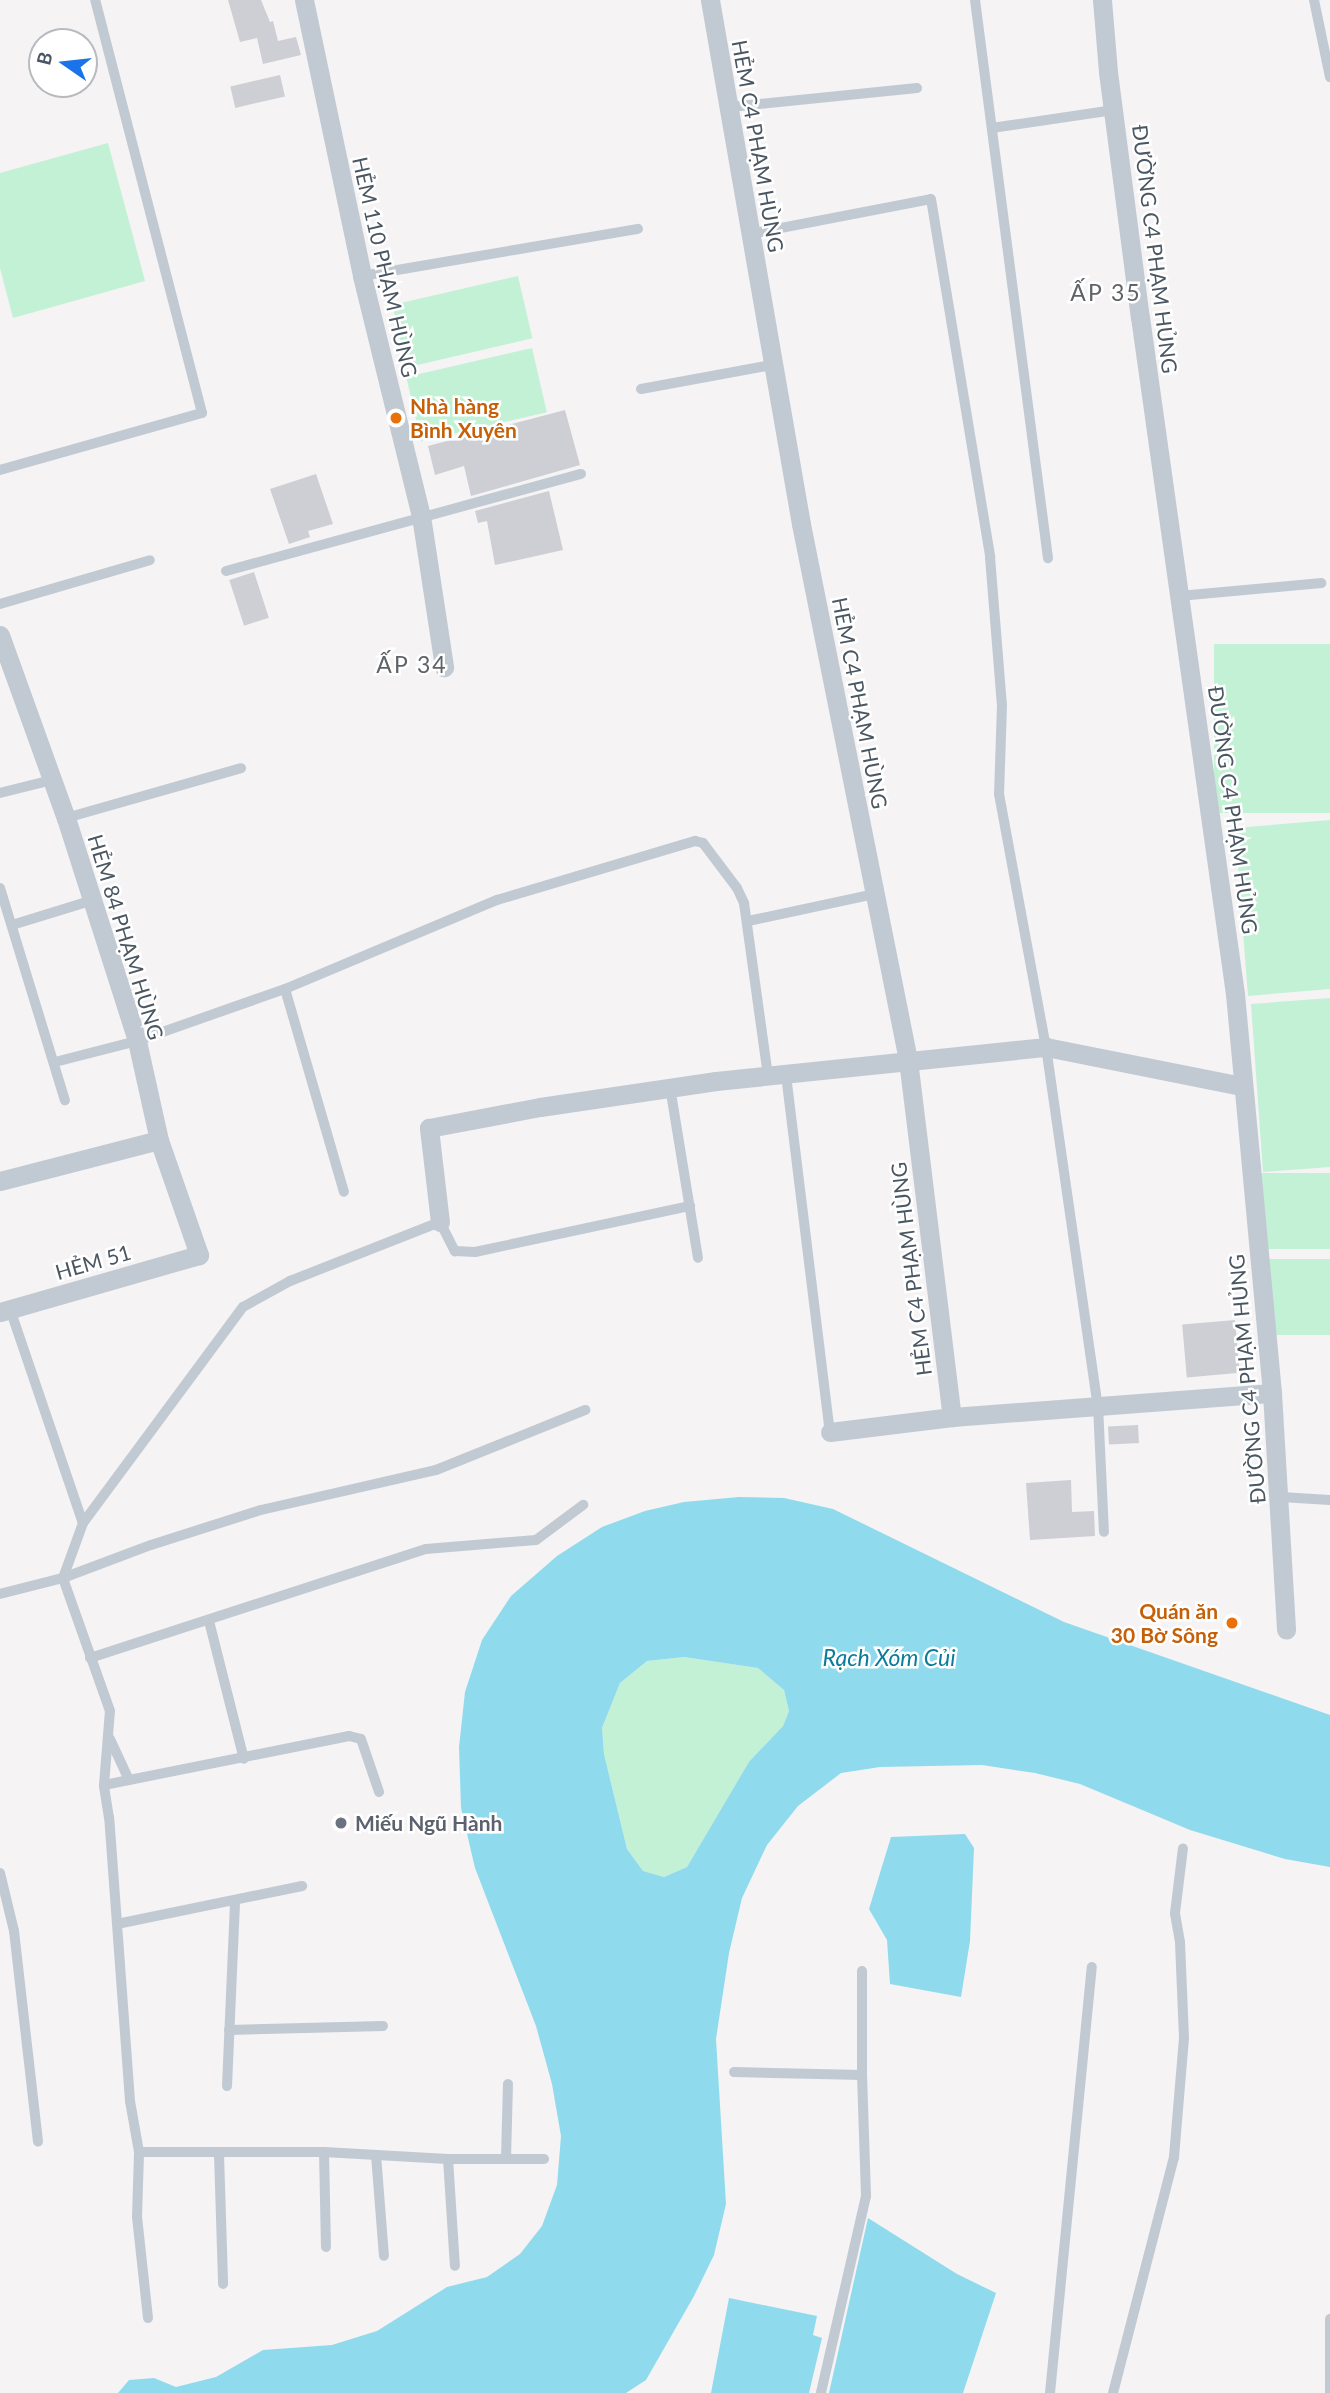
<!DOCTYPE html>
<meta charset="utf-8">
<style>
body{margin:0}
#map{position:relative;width:1330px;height:2393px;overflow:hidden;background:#f5f3f3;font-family:Lato,sans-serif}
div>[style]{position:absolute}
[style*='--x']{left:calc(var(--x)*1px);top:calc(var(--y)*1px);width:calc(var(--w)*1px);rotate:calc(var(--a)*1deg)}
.green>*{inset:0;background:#c3f1d5;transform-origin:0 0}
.water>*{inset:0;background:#90daee}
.building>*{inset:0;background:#cdcfd5;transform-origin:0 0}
.lane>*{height:10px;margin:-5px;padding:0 5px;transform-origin:5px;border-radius:5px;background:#c1cad2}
.street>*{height:19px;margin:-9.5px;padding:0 9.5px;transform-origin:9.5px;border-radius:9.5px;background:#c1cad2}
.dots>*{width:19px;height:19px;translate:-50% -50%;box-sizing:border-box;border:4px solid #fff;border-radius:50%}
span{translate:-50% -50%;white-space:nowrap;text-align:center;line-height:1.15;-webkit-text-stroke:5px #fff;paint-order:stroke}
.street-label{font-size:21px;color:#4a5661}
.food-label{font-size:21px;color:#c56008;font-weight:700}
.left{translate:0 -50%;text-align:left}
.right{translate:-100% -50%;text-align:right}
.worship-label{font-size:21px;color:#5b616d;font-weight:700}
.neighbourhood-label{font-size:23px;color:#5f6368;letter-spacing:2px}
.water-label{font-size:23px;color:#0c7c9b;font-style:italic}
.north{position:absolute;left:28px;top:28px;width:70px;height:70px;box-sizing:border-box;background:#fff;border:2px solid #b7bbc0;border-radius:50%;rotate:284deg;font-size:19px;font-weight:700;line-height:28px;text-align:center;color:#4a5661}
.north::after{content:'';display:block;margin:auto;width:24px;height:32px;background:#1a73e8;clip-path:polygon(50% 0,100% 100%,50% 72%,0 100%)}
</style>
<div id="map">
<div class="green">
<i style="clip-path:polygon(108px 143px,145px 281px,13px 318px,0 268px,0 173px)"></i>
<i style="left:518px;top:276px;width:64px;height:129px;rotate:77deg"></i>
<i style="left:532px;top:348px;width:66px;height:129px;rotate:77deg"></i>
<i style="left:1330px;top:644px;width:169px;height:116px;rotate:90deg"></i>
<i style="clip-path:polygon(1330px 820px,1330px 989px,1248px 996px,1235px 828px)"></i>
<i style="clip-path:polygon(1330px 998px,1330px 1167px,1263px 1172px,1251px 1004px)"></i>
<i style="left:1330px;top:1173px;width:76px;height:72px;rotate:90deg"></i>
<i style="left:1330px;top:1259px;width:76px;height:65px;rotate:90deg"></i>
<i style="clip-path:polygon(684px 1657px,758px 1668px,784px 1690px,789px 1711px,783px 1726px,749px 1763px,687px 1867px,664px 1877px,643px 1871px,627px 1849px,604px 1754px,602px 1728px,620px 1683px,647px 1661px)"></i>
</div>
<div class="water">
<i style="clip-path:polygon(evenodd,739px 1497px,784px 1498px,833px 1509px,1064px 1622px,1330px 1715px,1330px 1867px,1285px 1859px,1190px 1830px,1080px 1784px,1035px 1773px,982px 1765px,880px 1767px,841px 1773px,798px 1806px,767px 1845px,742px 1898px,729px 1953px,716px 2039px,726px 2204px,714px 2255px,694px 2296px,646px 2380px,626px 2393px,118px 2393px,129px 2380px,154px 2378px,176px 2387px,216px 2377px,263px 2350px,332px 2345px,377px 2331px,447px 2287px,487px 2277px,520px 2254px,542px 2226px,557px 2185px,561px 2136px,552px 2084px,536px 2026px,475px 1868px,461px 1808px,459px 1747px,465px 1692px,482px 1640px,511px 1596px,557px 1556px,602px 1527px,645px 1511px,684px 1502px,739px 1497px,684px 1657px,758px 1668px,784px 1690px,789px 1711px,783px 1726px,749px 1762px,687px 1867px,664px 1877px,643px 1871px,627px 1849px,604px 1754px,602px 1728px,620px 1683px,647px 1661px,684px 1657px)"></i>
<i style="clip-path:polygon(965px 1834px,974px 1848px,970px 1941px,961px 1997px,890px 1984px,887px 1940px,869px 1909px,891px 1837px)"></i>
<i style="clip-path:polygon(868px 2218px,957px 2274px,996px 2293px,963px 2393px,829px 2393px)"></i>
<i style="clip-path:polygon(729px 2298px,817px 2316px,813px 2335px,822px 2338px,809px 2393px,711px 2393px)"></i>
</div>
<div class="building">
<i style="clip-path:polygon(228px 0,261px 0,270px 22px,273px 21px,278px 41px,296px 37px,301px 55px,263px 64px,257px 38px,240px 42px)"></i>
<i style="left:280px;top:75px;width:22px;height:51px;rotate:77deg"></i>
<i style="clip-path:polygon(565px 410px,580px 465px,471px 496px,464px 466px,435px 475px,428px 446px)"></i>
<i style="clip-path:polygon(316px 474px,333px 524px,308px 531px,310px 537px,289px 544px,270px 489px)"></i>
<i style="clip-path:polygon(549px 491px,563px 550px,495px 565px,487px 521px,478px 523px,475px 511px)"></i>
<i style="left:254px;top:572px;width:48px;height:26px;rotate:72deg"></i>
<i style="left:1235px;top:1320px;width:53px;height:53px;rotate:85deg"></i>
<i style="left:1138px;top:1425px;width:18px;height:30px;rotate:87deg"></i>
<i style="clip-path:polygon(1071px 1480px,1072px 1512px,1094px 1511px,1095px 1536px,1030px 1540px,1026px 1483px)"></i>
</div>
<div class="lane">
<i style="--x:975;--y:0;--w:563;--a:82.55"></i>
<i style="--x:1314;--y:0;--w:79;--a:78.3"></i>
<i style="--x:730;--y:107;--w:188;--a:-5.8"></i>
<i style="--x:992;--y:128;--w:123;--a:-8.4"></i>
<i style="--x:750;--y:234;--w:184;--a:-10.9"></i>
<i style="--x:931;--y:199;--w:363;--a:80.6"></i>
<i style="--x:990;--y:557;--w:148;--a:85.4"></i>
<i style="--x:1002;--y:705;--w:89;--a:91.9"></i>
<i style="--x:999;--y:794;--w:257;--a:79.5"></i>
<i style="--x:1046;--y:1047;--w:363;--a:81.8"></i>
<i style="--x:1098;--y:1406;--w:126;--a:87.3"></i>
<i style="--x:362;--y:276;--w:280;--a:-9.7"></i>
<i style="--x:641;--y:389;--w:133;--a:-10.4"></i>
<i style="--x:0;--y:470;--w:210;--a:-15.8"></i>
<i style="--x:202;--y:413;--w:427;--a:-104.5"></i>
<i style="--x:226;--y:571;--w:368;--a:-15.3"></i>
<i style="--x:1179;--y:596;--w:143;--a:-5.2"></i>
<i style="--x:0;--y:604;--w:156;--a:-16.3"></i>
<i style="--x:0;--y:793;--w:54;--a:-14"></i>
<i style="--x:66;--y:818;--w:182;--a:-15.9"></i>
<i style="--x:0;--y:888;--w:222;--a:73"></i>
<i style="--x:748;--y:921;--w:130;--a:-12"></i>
<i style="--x:12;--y:925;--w:82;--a:-17.1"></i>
<i style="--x:285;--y:989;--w:211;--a:73.8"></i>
<i style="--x:55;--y:1062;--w:85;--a:-14.4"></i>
<i style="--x:137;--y:1041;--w:157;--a:-19.4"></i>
<i style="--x:285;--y:989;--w:230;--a:-22.8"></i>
<i style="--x:497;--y:900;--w:207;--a:-16.6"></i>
<i style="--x:695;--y:841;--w:8;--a:14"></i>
<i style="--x:703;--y:843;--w:56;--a:52.9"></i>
<i style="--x:737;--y:888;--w:17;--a:65"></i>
<i style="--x:744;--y:903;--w:175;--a:82.1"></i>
<i style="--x:786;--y:1075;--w:360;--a:83"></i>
<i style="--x:670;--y:1087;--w:173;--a:80.7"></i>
<i style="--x:10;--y:1309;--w:226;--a:71.2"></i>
<i style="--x:1281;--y:1497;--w:49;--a:3.5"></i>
<i style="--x:0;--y:1594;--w:65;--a:-14.3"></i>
<i style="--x:63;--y:1578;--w:94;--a:-20.6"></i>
<i style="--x:151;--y:1545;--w:115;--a:-17.7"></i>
<i style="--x:261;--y:1510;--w:180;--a:-12.9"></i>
<i style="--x:436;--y:1470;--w:161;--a:-21.9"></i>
<i style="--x:209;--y:1621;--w:142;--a:75.8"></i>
<i style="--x:90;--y:1658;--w:353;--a:-18"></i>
<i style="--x:426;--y:1549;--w:110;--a:-4.7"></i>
<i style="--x:536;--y:1540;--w:59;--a:-36.7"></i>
<i style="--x:110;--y:1739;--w:45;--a:65.1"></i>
<i style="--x:104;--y:1785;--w:250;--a:-11.3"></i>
<i style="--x:349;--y:1736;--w:12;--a:14"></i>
<i style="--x:361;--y:1739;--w:56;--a:71.2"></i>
<i style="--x:0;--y:1873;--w:60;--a:76.4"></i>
<i style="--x:14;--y:1931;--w:212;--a:83.5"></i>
<i style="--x:117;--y:1924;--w:189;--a:-11.6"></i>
<i style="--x:862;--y:1971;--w:104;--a:90"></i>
<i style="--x:229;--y:2030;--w:154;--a:-1.5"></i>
<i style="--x:734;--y:2072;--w:128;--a:1.3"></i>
<i style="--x:862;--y:2075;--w:121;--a:88.1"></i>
<i style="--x:866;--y:2196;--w:202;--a:102.9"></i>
<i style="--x:227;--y:2086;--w:186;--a:-87.5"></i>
<i style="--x:139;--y:2152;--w:52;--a:-100"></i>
<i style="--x:130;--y:2101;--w:284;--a:-94.2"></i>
<i style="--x:109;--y:1818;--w:33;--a:-99"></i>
<i style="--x:104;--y:1785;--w:74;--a:-85.4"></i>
<i style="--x:110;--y:1711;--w:141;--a:-109.5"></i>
<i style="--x:63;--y:1578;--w:59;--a:-70"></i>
<i style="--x:83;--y:1523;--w:269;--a:-53.5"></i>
<i style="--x:243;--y:1307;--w:54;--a:-29"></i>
<i style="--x:290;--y:1281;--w:161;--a:-21.5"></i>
<i style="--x:440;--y:1222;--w:33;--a:63"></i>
<i style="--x:455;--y:1251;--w:20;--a:3"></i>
<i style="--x:475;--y:1252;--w:220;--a:-12.1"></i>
<i style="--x:324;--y:2152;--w:95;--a:88.8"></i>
<i style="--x:219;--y:2154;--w:130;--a:88.2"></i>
<i style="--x:376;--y:2155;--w:101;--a:85.5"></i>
<i style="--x:448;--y:2159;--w:107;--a:86.3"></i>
<i style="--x:506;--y:2159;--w:75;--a:-88.5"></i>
<i style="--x:148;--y:2318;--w:102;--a:-96.2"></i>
<i style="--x:137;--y:2217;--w:65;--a:-88.2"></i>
<i style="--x:139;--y:2152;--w:185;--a:0"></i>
<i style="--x:324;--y:2152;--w:124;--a:3.2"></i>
<i style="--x:448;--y:2159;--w:96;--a:0"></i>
<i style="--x:1050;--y:2393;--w:428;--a:-84.4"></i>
<i style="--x:1113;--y:2393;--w:244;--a:-75.5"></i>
<i style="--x:1174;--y:2157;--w:119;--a:-85.2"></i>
<i style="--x:1184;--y:2038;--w:96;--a:-92.4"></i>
<i style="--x:1180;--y:1942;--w:29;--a:-100"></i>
<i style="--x:1175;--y:1913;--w:65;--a:-83"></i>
<i style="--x:1330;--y:2393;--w:74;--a:-90"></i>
</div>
<div class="street">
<i style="--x:304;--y:0;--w:282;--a:78.1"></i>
<i style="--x:362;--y:276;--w:247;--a:76.2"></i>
<i style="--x:421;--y:516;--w:153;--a:81.3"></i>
<i style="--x:710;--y:0;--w:532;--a:80.15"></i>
<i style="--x:801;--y:524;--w:547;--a:78.71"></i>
<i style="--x:908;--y:1060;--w:360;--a:83"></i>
<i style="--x:1102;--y:0;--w:72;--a:85.2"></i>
<i style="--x:1108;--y:72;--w:247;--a:82.6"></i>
<i style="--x:1140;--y:317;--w:684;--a:82.01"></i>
<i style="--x:1235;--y:994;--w:401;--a:84.7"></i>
<i style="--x:1272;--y:1393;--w:237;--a:86.6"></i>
<i style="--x:0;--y:635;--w:195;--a:70.2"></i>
<i style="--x:66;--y:818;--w:234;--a:72.3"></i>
<i style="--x:137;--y:1041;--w:101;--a:77.5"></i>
<i style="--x:159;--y:1140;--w:122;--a:70.8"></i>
<i style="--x:199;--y:1255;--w:207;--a:164"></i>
<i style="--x:0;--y:1181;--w:164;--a:-14.5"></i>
<i style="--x:440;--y:1222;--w:95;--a:-96.7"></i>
<i style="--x:429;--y:1128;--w:113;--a:-10.7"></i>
<i style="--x:540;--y:1107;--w:178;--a:-8.4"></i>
<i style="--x:716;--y:1081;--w:332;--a:-5.9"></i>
<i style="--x:1046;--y:1047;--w:200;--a:11.3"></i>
<i style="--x:830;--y:1432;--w:123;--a:-7"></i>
<i style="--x:952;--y:1417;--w:321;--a:-4.3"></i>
</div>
<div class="dots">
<i style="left:396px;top:418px;background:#e8710a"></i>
<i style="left:1232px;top:1623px;background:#e8710a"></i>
<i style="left:341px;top:1823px;background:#6b7280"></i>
</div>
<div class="street-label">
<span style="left:758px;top:146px;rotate:80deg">HẺM C4 PHẠM HÙNG</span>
<span style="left:1155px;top:249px;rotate:83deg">ĐƯỜNG C4 PHẠM HỦNG</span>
<span style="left:385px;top:267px;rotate:77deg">HẺM 110 PHẠM HÙNG</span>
<span style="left:860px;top:703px;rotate:79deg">HẺM C4 PHẠM HÙNG</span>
<span style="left:1233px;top:810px;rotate:82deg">ĐƯỜNG C4 PHẠM HỦNG</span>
<span style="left:126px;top:937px;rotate:73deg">HẺM 84 PHẠM HÙNG</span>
<span style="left:93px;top:1262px;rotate:-16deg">HẺM 51</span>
<span style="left:911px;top:1269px;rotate:-97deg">HẺM C4 PHẠM HÙNG</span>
<span style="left:1247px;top:1379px;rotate:-95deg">ĐƯỜNG C4 PHẠM HỦNG</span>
</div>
<div class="food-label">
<span class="left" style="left:410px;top:418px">Nhà hàng<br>Bình Xuyên</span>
<span class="right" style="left:1218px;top:1623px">Quán ăn<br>30 Bờ Sông</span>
</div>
<div class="worship-label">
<span class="left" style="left:355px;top:1823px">Miếu Ngũ Hành</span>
</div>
<div class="neighbourhood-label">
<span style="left:1106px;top:292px">ẤP 35</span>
<span style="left:412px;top:664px">ẤP 34</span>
</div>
<div class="water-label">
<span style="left:889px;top:1657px">Rạch Xóm Củi</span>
</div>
<div class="north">B</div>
</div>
